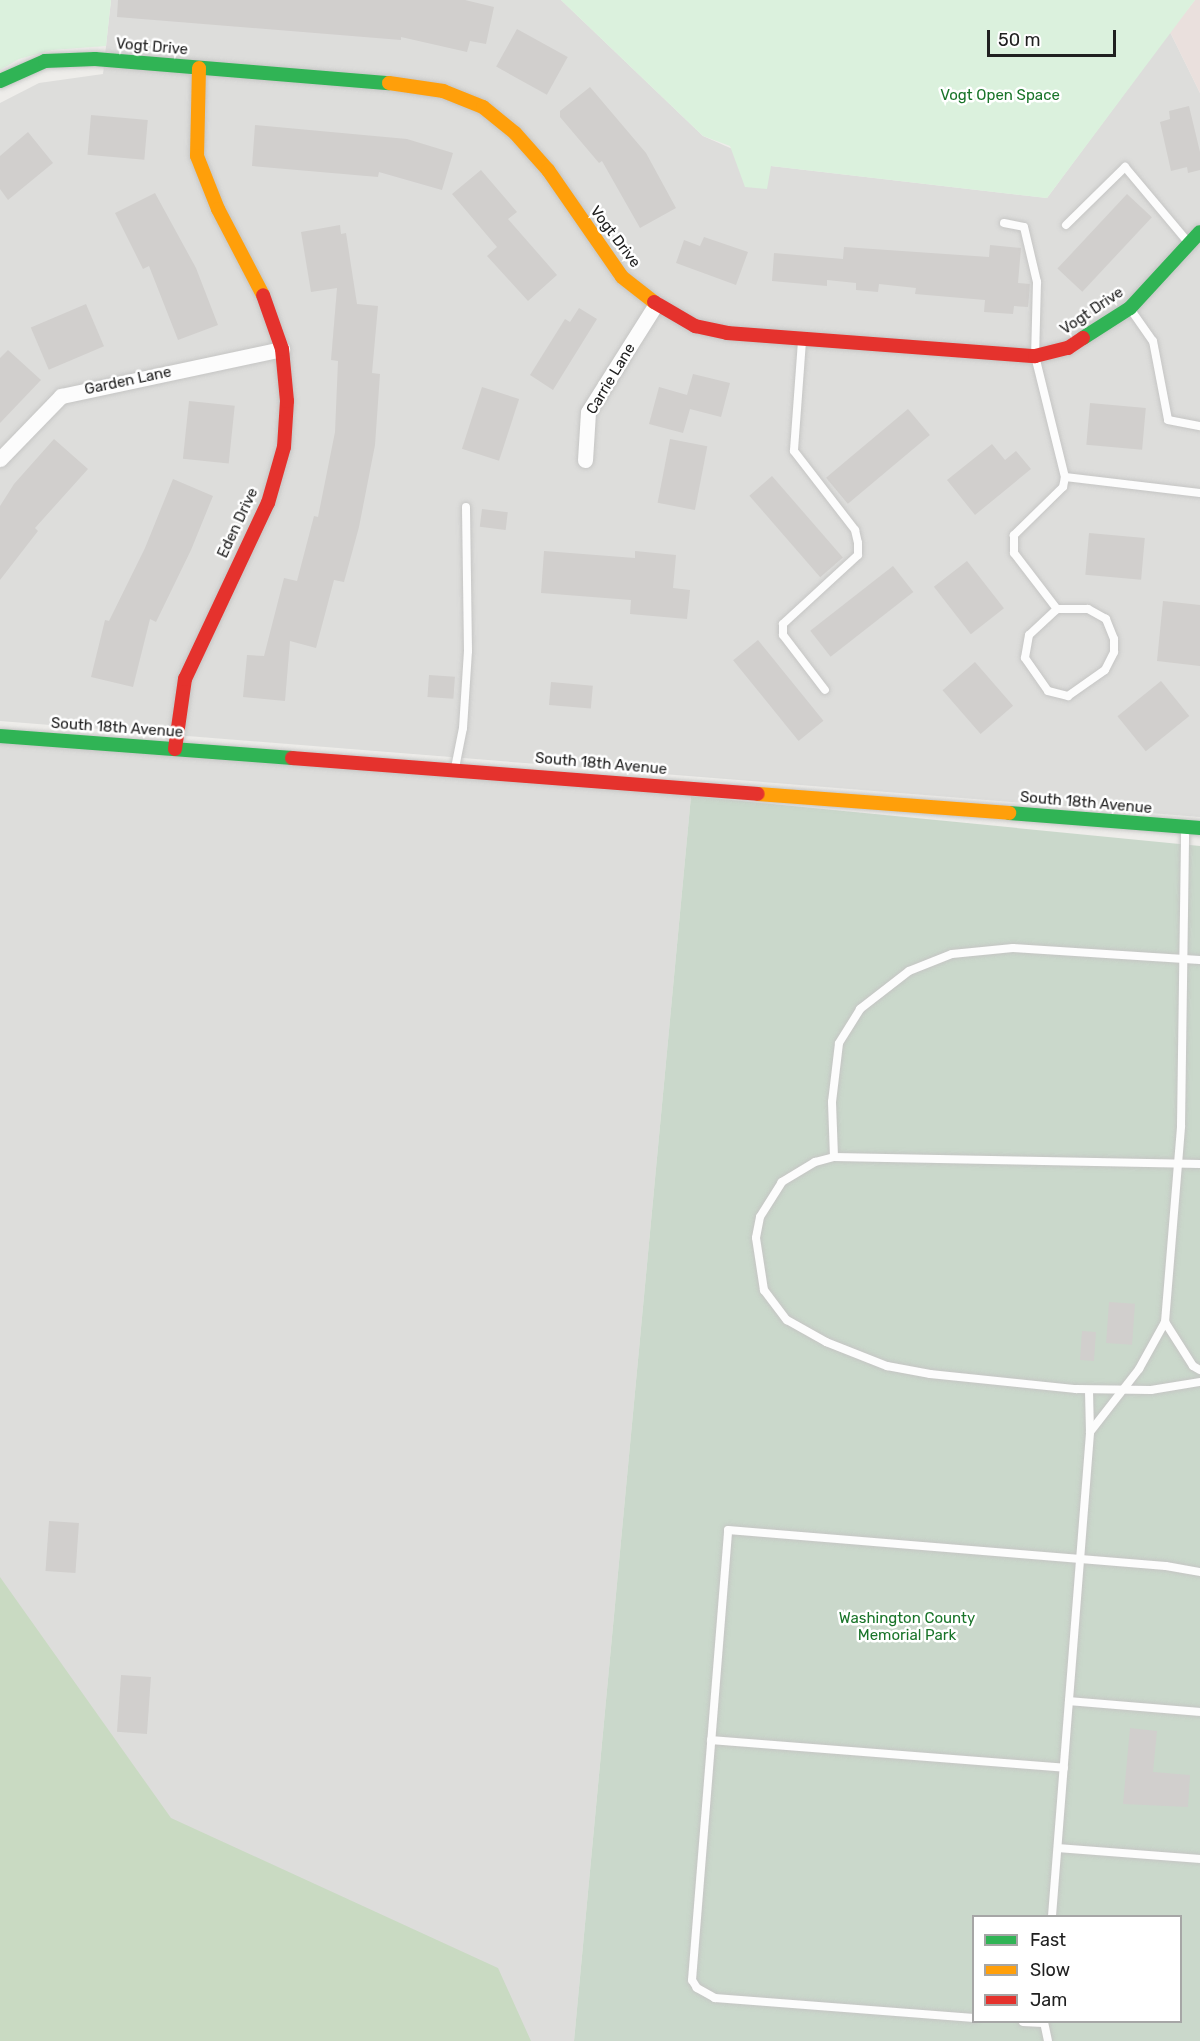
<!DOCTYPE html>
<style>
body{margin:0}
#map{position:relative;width:1200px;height:2041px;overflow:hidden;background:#eeedea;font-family:Rubik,sans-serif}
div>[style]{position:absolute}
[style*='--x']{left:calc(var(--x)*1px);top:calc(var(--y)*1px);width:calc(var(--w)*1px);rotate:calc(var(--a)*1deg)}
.residential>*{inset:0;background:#dddddb}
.commercial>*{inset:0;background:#eae0dd}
.forest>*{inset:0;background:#c9dac2}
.cemetery>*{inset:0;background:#cad8cb}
.park>*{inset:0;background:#dbf1dd}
.building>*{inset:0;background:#d1cfcd;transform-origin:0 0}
.roads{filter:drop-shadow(0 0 2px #c5c5c4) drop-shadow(0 0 2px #c5c5c4)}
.lane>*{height:8px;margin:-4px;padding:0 4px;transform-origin:4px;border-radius:4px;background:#fcfcfc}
.street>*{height:15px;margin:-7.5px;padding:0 7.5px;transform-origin:7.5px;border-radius:7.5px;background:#fcfcfc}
.fast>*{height:14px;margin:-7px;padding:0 7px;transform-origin:7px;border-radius:7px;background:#30b455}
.slow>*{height:14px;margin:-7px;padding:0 7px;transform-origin:7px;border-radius:7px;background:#ff9f0a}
.jam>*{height:14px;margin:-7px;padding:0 7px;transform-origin:7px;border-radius:7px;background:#e5322d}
span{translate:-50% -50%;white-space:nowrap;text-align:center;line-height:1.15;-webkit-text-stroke:5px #fff;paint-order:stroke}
.street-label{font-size:15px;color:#202020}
.park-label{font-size:15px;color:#197429}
.legend{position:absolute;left:972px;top:1915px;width:210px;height:108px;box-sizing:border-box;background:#fff;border:2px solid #a6a6a6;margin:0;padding:8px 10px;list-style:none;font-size:18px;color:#202020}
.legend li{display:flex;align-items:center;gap:12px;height:30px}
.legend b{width:30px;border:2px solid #a6a6a6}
.scale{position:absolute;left:987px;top:30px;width:129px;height:27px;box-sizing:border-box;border:3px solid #202020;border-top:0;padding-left:8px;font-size:18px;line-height:21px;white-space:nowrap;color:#202020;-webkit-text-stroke:4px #fff;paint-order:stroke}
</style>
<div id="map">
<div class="residential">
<i style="clip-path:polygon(111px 0,561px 0,703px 136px,771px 166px,1047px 198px,1170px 32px,1200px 93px,1200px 817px,0 721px,0 103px,39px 83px,103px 74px)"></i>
<i style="clip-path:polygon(0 742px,691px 796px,574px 2041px,0 2041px)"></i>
</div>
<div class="commercial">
<i style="clip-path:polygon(1195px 0,1200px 0,1200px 93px,1170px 32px)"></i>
</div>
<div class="forest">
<i style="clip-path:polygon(0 1577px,171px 1818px,498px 1968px,531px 2041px,0 2041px)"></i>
</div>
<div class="cemetery">
<i style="clip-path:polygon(evenodd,691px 796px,1200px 846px,1200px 2041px,574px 2041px,691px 796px,974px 1916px,1180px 1916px,1180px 2022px,974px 2022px,974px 1916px)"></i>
</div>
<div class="park">
<i style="clip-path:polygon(0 0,111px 0,106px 46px,52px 50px,19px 59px,0 70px)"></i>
<i style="clip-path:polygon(561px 0,1195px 0,1047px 198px,771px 166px,767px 189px,745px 187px,730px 146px,703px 136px)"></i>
</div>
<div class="building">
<i style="clip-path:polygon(118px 0,465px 0,494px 7px,486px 44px,470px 41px,467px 52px,401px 37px,401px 40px,117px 17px)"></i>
<i style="left:517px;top:29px;width:58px;height:43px;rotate:29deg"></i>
<i style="clip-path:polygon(590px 87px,646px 153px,676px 208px,640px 228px,602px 161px,599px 163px,560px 117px,560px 111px)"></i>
<i style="clip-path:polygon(1189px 106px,1200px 152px,1200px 170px,1188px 173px,1187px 167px,1171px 171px,1160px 122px,1170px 119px,1169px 111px)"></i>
<i style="left:91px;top:115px;width:57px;height:40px;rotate:5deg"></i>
<i style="clip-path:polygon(255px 125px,407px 139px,453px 153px,442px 190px,379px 172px,378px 177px,252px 166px)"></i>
<i style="clip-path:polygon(28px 132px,53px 163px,8px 200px,0 189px,0 156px)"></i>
<i style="clip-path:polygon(481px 170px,517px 212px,508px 219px,557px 275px,528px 301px,487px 256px,497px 247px,452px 194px)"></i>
<i style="clip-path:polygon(155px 193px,196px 268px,218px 325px,178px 340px,149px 266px,143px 269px,115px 213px)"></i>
<i style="left:1127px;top:194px;width:34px;height:102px;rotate:43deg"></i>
<i style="clip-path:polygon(340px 225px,341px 234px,346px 233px,357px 304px,378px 306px,372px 373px,380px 374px,375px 445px,359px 527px,344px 582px,334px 580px,316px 648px,290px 641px,285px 701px,243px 697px,247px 655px,264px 656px,284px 578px,297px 581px,314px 516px,318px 517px,335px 432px,338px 361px,331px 360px,337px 288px,311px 292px,301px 232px)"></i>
<i style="clip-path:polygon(704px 237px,748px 252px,736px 285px,676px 263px,684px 240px,700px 246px)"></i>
<i style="clip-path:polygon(990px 245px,1021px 248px,1018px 283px,1030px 284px,1028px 307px,1014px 306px,1013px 314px,984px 312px,985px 300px,915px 294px,916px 288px,879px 284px,878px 292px,856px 290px,856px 283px,827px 280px,827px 286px,772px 281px,774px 253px,843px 259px,844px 247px,989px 257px)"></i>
<i style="left:86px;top:304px;width:46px;height:60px;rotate:67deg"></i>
<i style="clip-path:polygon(579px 308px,597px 319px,553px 390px,530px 375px,565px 319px,570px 322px)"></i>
<i style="clip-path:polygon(8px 350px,41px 380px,0 423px,0 358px)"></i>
<i style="clip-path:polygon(693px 374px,730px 383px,721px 417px,690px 409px,683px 433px,649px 424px,659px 387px,687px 395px)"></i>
<i style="left:482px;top:387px;width:39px;height:65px;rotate:18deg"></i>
<i style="left:189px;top:401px;width:46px;height:58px;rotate:6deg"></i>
<i style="left:1090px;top:403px;width:56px;height:42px;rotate:5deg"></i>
<i style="left:908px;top:409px;width:34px;height:107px;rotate:50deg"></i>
<i style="clip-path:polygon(54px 439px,88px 469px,35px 528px,38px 531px,0 580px,0 506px,14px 484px)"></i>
<i style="left:670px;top:439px;width:38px;height:65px;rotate:11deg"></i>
<i style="clip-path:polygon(992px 444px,1005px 460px,1016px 451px,1031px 469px,975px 515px,947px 480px)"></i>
<i style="left:772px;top:476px;width:108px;height:30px;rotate:49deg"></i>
<i style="clip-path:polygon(173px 479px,213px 496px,191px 550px,156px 622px,150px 619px,133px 687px,91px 677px,105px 620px,109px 621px,145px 548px)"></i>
<i style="left:482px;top:509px;width:26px;height:18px;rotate:7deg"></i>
<i style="left:1089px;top:533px;width:56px;height:42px;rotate:5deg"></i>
<i style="clip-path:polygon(544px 551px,635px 558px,635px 551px,676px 555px,673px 588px,690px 590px,687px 619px,630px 614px,631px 600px,541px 593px)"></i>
<i style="left:967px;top:561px;width:60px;height:42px;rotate:52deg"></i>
<i style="left:893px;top:566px;width:33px;height:105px;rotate:52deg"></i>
<i style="clip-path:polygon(1163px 601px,1200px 605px,1200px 666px,1157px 661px)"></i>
<i style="left:758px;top:640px;width:104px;height:32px;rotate:51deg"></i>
<i style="left:975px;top:662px;width:58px;height:43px;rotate:49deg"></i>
<i style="left:429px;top:675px;width:26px;height:22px;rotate:4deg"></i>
<i style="left:1161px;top:681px;width:45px;height:56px;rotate:51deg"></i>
<i style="left:551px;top:682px;width:42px;height:23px;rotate:5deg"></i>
<i style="left:1109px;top:1302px;width:26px;height:41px;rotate:4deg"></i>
<i style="left:1082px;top:1331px;width:14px;height:29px;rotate:4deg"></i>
<i style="left:49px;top:1521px;width:30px;height:50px;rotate:4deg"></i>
<i style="left:121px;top:1675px;width:30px;height:57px;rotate:4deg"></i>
<i style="clip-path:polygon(1130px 1728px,1157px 1731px,1153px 1772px,1190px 1775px,1188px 1807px,1123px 1804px)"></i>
</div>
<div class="roads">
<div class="lane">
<i style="--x:1004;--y:223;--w:20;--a:11"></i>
<i style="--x:1024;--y:227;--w:57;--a:76.7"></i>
<i style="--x:1037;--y:282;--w:74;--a:91.5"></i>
<i style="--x:1035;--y:356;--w:125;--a:76.1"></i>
<i style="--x:1065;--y:477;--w:10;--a:101"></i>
<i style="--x:1063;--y:487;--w:69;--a:135.6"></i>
<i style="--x:1014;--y:535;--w:18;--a:90"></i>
<i style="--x:1014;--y:553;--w:71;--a:52.5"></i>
<i style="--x:1057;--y:609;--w:38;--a:137"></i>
<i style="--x:1029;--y:635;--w:23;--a:100"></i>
<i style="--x:1025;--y:658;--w:40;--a:55.1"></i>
<i style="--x:1048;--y:691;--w:21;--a:14"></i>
<i style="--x:1068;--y:696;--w:45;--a:-35.1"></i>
<i style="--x:1105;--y:670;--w:20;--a:-63"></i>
<i style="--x:1114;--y:652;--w:13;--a:-90"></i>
<i style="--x:1114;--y:639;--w:22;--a:-112"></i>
<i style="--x:1106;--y:619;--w:21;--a:-151"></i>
<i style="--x:1088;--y:609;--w:31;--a:180"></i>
<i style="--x:1066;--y:225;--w:83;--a:-44.5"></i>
<i style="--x:1125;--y:167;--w:98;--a:50"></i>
<i style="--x:1131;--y:310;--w:38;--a:55"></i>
<i style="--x:1153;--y:341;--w:80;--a:79.2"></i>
<i style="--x:1168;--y:420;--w:33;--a:11"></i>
<i style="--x:802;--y:341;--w:110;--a:94.2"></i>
<i style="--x:794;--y:451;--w:100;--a:52.3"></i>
<i style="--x:855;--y:530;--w:13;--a:77"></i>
<i style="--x:858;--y:543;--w:12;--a:90"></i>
<i style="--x:858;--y:555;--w:102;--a:137.4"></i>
<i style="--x:783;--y:624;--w:11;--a:90"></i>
<i style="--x:783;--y:635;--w:69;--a:52.6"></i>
<i style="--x:1065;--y:477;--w:136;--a:6.8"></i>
<i style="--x:455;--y:768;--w:41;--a:-78.7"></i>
<i style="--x:463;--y:728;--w:77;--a:-86.3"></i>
<i style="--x:468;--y:651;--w:144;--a:-90.8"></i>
<i style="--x:834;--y:1157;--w:55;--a:-92.1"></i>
<i style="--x:832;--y:1102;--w:59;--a:-83.2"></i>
<i style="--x:839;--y:1043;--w:40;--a:-58"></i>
<i style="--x:860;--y:1009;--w:62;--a:-37.8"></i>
<i style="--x:909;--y:971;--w:46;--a:-21.6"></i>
<i style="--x:952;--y:954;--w:61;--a:-5.6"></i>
<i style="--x:1013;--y:948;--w:187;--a:3.7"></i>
<i style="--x:1200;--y:1164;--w:366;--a:-178.9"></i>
<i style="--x:834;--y:1157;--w:20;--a:165"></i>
<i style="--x:815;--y:1162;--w:39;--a:149"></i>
<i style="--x:782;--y:1182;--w:41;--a:122.2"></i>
<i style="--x:760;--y:1217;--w:21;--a:101"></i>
<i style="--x:756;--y:1238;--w:53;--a:81.3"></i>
<i style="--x:764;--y:1290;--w:38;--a:53"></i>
<i style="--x:787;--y:1320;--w:45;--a:29.4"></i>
<i style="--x:826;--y:1342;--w:66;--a:21.5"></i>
<i style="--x:887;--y:1366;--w:44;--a:10.5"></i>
<i style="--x:930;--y:1374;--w:147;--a:5.9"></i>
<i style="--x:1076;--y:1389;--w:75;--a:0.8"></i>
<i style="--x:1151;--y:1390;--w:50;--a:-9.3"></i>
<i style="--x:1165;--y:1322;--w:52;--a:57.5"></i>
<i style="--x:1193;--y:1366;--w:8;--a:30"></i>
<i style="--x:1090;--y:1432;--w:80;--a:-52.1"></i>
<i style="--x:1139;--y:1369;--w:54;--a:-61"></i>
<i style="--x:1165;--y:1322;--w:197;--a:-85.3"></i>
<i style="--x:1181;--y:1126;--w:297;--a:-89.2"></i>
<i style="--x:1069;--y:1701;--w:131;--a:4.8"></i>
<i style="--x:711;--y:1740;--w:354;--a:4.5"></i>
<i style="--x:1058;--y:1848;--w:142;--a:4.4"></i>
<i style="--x:1052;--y:1916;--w:485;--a:-85.5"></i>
<i style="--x:1090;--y:1432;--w:42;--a:-91.4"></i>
<i style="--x:974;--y:2018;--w:260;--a:-175.6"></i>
<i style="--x:715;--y:1998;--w:21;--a:-151"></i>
<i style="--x:697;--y:1988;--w:9;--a:-122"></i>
<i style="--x:692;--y:1980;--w:451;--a:-85.4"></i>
<i style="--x:728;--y:1530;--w:439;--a:4.7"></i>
<i style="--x:1166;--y:1566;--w:35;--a:10"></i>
<i style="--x:1023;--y:2022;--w:20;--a:3"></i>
<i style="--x:1044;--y:2022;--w:19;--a:78"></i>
</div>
<div class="street">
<i style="--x:0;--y:459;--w:88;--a:-45.9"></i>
<i style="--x:61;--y:396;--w:226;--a:-12"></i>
<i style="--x:585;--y:460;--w:48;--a:-86.4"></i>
<i style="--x:588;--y:412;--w:128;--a:-57.8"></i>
</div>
<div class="fast">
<i style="--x:0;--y:81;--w:49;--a:-24"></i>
<i style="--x:45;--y:61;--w:50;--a:-2.3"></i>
<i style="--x:95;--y:59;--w:295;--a:4.7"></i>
<i style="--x:1083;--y:338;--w:56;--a:-32.6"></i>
<i style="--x:1130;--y:308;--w:103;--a:-47.4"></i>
<i style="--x:0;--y:736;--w:293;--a:4.3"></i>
<i style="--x:1009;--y:813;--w:192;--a:4.5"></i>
</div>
<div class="slow">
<i style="--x:199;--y:68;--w:88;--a:91.3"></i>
<i style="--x:197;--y:156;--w:57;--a:68.4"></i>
<i style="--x:218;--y:209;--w:97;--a:62.4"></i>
<i style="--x:389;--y:83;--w:55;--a:8.4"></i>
<i style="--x:443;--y:91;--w:43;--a:21.8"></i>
<i style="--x:483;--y:107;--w:41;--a:39.1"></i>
<i style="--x:515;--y:133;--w:50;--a:48.3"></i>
<i style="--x:548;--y:170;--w:130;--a:55.3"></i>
<i style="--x:622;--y:277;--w:41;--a:38"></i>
<i style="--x:758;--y:794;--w:252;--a:4.3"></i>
</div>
<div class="jam">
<i style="--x:654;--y:302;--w:48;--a:30.3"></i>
<i style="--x:695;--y:326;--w:33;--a:12"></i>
<i style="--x:727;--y:333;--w:309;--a:4.3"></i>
<i style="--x:1035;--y:356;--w:34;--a:-14"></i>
<i style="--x:1068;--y:348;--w:18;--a:-34"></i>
<i style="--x:175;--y:749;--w:71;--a:-81.9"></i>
<i style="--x:185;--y:679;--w:195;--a:-64.8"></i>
<i style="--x:268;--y:503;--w:58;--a:-74.1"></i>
<i style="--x:284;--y:447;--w:46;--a:-86.3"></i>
<i style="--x:287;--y:401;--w:52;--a:-95.5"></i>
<i style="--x:282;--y:349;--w:57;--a:-109.4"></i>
<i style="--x:292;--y:758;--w:467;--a:4.4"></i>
</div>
</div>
<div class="street-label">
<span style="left:152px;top:47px;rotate:5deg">Vogt Drive</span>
<span style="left:615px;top:237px;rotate:53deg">Vogt Drive</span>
<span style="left:1092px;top:311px;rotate:-34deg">Vogt Drive</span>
<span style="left:611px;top:379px;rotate:-59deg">Carrie Lane</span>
<span style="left:128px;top:381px;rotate:-12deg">Garden Lane</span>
<span style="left:238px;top:523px;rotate:-65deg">Eden Drive</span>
<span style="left:117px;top:728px;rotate:4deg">South 18th Avenue</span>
<span style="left:601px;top:764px;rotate:5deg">South 18th Avenue</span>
<span style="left:1086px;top:803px;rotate:5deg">South 18th Avenue</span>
</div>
<div class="park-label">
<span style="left:1000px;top:96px">Vogt Open Space</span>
<span style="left:907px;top:1627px">Washington County<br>Memorial Park</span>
</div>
<ul class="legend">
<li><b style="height:8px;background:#30b455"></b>Fast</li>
<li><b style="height:8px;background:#ff9f0a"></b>Slow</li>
<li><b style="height:8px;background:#e5322d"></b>Jam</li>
</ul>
<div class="scale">50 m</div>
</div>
